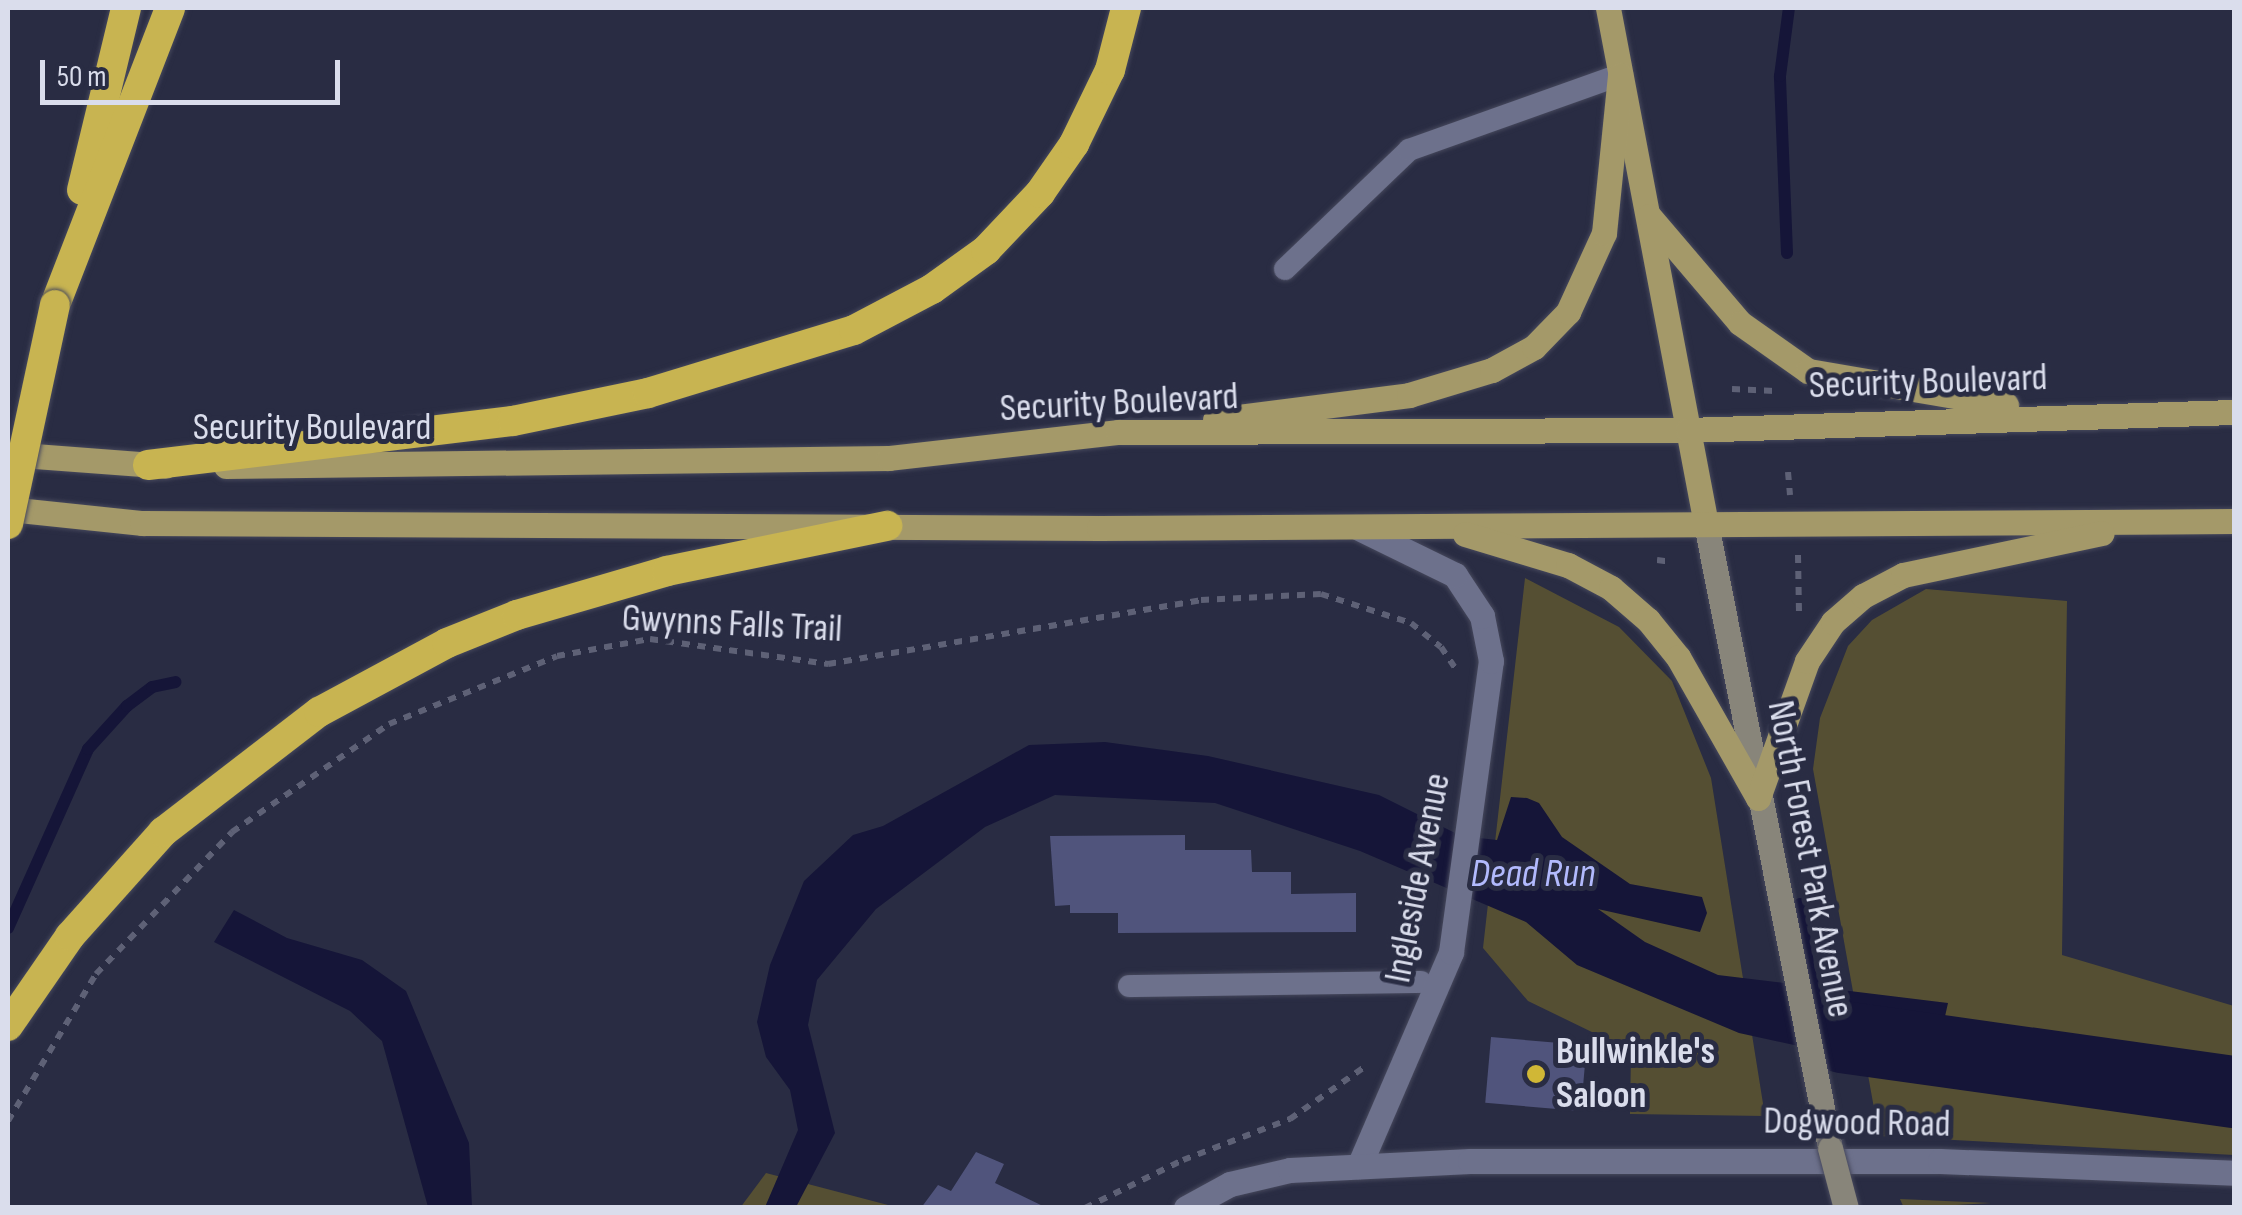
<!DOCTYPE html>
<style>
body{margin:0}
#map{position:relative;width:2242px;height:1215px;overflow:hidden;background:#292c43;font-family:"Sofia Sans Condensed",sans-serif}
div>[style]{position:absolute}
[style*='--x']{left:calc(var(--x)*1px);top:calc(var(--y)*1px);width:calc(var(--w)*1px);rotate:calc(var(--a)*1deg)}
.green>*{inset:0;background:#554f33}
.water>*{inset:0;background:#151538}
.stream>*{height:12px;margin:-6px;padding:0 6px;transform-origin:6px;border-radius:6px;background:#151538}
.river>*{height:72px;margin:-36px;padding:0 36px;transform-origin:36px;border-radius:36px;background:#151538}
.building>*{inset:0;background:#50547c;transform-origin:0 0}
.path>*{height:6px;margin-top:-3px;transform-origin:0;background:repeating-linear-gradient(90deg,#5e6176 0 8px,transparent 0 16px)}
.roads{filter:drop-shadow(0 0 2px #46485c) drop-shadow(0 0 2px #46485c)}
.service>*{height:22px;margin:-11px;padding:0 11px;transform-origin:11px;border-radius:11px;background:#6d718c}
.minor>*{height:25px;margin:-12.5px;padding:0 12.5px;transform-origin:12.5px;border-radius:12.5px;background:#6d718c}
.tertiary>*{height:25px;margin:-12.5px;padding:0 12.5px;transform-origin:12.5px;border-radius:12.5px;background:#6d718c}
.secondary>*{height:25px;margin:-12.5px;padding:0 12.5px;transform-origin:12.5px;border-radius:12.5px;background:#88857a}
.primary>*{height:25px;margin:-12.5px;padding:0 12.5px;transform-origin:12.5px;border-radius:12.5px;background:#a49969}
.motorway>*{height:30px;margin:-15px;padding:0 15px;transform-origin:15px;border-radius:15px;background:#c8b451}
.bridges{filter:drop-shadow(0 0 2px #46485c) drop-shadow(0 0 2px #46485c)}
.secondary-bridge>*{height:25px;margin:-12.5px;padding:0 12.5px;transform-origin:12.5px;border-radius:12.5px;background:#88857a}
.motorway-bridge>*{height:30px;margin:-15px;padding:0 15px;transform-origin:15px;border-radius:15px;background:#c8b451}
.dots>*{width:28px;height:28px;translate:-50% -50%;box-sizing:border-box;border:5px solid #292c43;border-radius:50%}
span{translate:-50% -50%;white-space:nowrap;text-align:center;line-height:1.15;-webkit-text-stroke:10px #292c43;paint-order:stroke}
.street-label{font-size:38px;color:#daddec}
.poi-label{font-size:38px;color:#daddec;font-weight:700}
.left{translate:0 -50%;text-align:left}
.water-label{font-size:40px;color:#b2bafd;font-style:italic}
.frame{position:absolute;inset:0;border:10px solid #daddec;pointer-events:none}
.scale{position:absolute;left:40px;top:60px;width:300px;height:45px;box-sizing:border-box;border:5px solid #daddec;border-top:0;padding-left:12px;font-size:30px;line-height:35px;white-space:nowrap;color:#daddec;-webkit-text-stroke:8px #292c43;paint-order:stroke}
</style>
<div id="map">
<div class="green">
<i style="clip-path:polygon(1525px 578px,1619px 627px,1672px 681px,1711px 778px,1765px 1116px,1630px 1114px,1631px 1051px,1528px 1001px,1483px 948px)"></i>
<i style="clip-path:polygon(1926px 589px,2067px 601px,2062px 955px,2234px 1006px,2234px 1155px,1879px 1136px,1813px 769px,1820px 718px,1848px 646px,1872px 620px)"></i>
<i style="clip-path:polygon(766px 1173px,888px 1205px,740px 1208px)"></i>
<i style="clip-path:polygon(1900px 1199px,1991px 1203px,1904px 1208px)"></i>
</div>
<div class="water">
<i style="clip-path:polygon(1105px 742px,1208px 756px,1379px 795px,1461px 836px,1497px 840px,1511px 797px,1527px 798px,1539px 803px,1562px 837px,1630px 884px,1702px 897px,1707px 913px,1700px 932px,1598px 909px,1645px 942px,1718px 975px,1948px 1003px,1932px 1075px,1739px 1033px,1577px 965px,1526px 922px,1360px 851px,1215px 803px,1055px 795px,985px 827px,876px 909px,817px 980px,808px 1025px,835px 1133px,796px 1207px,765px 1207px,798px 1130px,790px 1090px,766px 1057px,757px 1022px,770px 965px,804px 881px,853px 835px,883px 826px,1029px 745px)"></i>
<i style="clip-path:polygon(234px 910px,287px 938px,362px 960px,406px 991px,469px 1143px,472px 1207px,428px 1207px,382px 1041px,350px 1011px,214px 942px)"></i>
</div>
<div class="stream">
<i style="--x:1787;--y:253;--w:177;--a:-92.3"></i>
<i style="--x:1780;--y:76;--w:69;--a:-82.5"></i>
<i style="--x:1800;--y:904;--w:69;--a:82.5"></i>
<i style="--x:1809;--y:972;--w:34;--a:64"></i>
<i style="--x:8;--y:928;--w:196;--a:-65.9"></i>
<i style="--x:88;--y:749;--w:58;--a:-47.8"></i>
<i style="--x:127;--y:706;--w:31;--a:-37"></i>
<i style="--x:152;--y:687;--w:24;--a:-12"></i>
</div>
<div class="river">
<i style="--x:1842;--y:1037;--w:396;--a:8"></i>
</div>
<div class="building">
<i style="clip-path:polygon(1185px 835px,1185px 850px,1251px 850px,1252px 872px,1291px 872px,1291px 894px,1356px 893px,1356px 932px,1118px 933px,1118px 913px,1070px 913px,1070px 905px,1055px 906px,1050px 836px)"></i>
<i style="left:1491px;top:1037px;width:96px;height:66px;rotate:5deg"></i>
<i style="clip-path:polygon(976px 1152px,1004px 1164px,995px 1183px,1047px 1208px,921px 1208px,938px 1185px,951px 1191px)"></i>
</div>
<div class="path">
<i style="--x:1732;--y:389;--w:43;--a:2.7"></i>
<i style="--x:1788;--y:472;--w:23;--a:85"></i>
<i style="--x:1798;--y:555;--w:57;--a:89"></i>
<i style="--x:1657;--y:560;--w:15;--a:8"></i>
<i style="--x:8;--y:1121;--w:171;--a:-59.1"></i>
<i style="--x:96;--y:974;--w:197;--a:-46.2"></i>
<i style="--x:232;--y:832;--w:191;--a:-34.5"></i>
<i style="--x:389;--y:724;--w:181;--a:-22"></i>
<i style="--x:557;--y:656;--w:95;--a:-10.4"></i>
<i style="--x:650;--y:639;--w:180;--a:8"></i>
<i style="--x:828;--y:664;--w:378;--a:-9.7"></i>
<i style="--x:1201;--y:600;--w:120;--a:-2.9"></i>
<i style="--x:1321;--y:594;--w:95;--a:17.9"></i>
<i style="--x:1411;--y:623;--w:38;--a:39"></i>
<i style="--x:1441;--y:647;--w:27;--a:56"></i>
<i style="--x:1085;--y:1208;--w:109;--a:-26.1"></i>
<i style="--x:1183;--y:1160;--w:115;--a:-21"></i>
<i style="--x:1290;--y:1119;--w:89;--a:-34.9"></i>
</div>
<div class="roads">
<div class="service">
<i style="--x:1285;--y:269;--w:172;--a:-43.8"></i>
<i style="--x:1409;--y:150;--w:224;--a:-19.6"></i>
<i style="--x:1129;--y:986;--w:292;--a:-0.8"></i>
</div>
<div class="minor">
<i style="--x:1359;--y:1166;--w:233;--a:-66.7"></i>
<i style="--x:1451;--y:952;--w:294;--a:-82.2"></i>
<i style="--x:1491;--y:661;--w:46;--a:-101.3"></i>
<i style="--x:1482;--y:616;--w:49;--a:-123.4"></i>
<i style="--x:1455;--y:575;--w:107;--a:-153.9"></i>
</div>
<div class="tertiary">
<i style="--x:1186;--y:1208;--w:50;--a:-28.6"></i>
<i style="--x:1230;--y:1184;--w:62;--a:-13.1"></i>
<i style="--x:1290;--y:1170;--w:180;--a:-2.9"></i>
<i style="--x:1470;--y:1161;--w:470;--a:0"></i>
<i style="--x:1940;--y:1161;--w:294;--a:2.3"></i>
</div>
<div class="secondary">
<i style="--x:1706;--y:524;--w:636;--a:78.76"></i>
</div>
<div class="primary">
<i style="--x:1608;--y:8;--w:525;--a:79.25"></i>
<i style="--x:1649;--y:216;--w:140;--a:49.6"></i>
<i style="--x:1740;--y:323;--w:83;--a:35.2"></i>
<i style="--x:1808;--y:371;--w:201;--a:9.7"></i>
<i style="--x:1215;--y:420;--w:196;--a:-7.3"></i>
<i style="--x:1409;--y:395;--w:87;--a:-16.8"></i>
<i style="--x:1492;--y:370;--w:48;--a:-28.7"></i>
<i style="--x:1534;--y:347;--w:49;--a:-45.8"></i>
<i style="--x:1568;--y:312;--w:87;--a:-65.5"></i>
<i style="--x:1604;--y:233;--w:159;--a:-84.2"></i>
<i style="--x:8;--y:454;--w:158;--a:4.3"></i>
<i style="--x:226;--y:466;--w:663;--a:-0.69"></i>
<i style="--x:889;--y:458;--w:230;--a:-6.5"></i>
<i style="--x:1118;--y:432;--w:570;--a:-0.2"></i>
<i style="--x:1688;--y:430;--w:546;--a:-1.89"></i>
<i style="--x:8;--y:509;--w:135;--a:6"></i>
<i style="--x:142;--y:523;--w:957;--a:0.3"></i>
<i style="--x:1099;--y:528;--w:1135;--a:-0.35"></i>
<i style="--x:1465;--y:534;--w:108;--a:16.8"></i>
<i style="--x:1568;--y:565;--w:49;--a:28.1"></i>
<i style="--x:1611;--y:588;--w:49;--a:40.9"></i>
<i style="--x:1648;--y:620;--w:48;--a:51"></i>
<i style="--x:1678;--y:657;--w:162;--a:60.4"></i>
<i style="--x:1758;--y:798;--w:145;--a:-70.3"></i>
<i style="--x:1807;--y:661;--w:47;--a:-56.3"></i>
<i style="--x:1833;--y:622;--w:40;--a:-41"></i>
<i style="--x:1863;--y:596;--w:45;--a:-27.7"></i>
<i style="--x:1903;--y:575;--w:203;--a:-11.9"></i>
</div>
<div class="motorway">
<i style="--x:82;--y:190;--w:187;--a:-76.4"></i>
<i style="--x:55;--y:305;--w:318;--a:-68.8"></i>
<i style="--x:148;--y:465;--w:368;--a:-6.9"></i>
<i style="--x:513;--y:421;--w:138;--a:-11.7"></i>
<i style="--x:648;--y:393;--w:215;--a:-17"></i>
<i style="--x:854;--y:330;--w:88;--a:-27.7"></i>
<i style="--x:932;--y:289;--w:67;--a:-35.8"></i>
<i style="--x:986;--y:250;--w:79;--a:-46.5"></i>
<i style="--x:1040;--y:193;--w:60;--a:-55.2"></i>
<i style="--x:1074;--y:144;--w:82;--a:-64.1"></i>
<i style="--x:1110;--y:70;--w:64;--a:-75.5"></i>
<i style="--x:8;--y:1026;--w:109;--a:-55.4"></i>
<i style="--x:70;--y:936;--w:140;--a:-48.2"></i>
<i style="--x:163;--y:832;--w:197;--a:-37.6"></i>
<i style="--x:319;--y:712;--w:145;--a:-28.3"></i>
<i style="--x:447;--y:643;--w:75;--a:-21.8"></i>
<i style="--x:517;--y:615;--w:156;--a:-16.3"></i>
<i style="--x:667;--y:571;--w:225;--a:-11.6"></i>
</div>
</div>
<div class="bridges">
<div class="secondary-bridge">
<i style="--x:1830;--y:1148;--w:62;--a:75.1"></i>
</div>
<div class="motorway-bridge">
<i style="--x:8;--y:524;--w:224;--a:-77.9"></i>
</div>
</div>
<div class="dots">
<i style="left:1536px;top:1074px;background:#d0b736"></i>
</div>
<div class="street-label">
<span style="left:1928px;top:382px;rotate:-2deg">Security Boulevard</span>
<span style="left:1119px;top:403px;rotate:-3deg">Security Boulevard</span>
<span style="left:312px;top:428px">Security Boulevard</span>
<span style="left:732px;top:624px;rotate:3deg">Gwynns Falls Trail</span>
<span style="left:1810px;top:859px;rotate:79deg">North Forest Park Avenue</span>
<span style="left:1418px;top:878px;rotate:-79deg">Ingleside Avenue</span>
<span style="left:1857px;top:1123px;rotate:1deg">Dogwood Road</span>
</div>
<div class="poi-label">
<span class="left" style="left:1556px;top:1074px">Bullwinkle's<br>Saloon</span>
</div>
<div class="water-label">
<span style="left:1533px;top:874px">Dead Run</span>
</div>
<div class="frame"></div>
<div class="scale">50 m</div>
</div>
